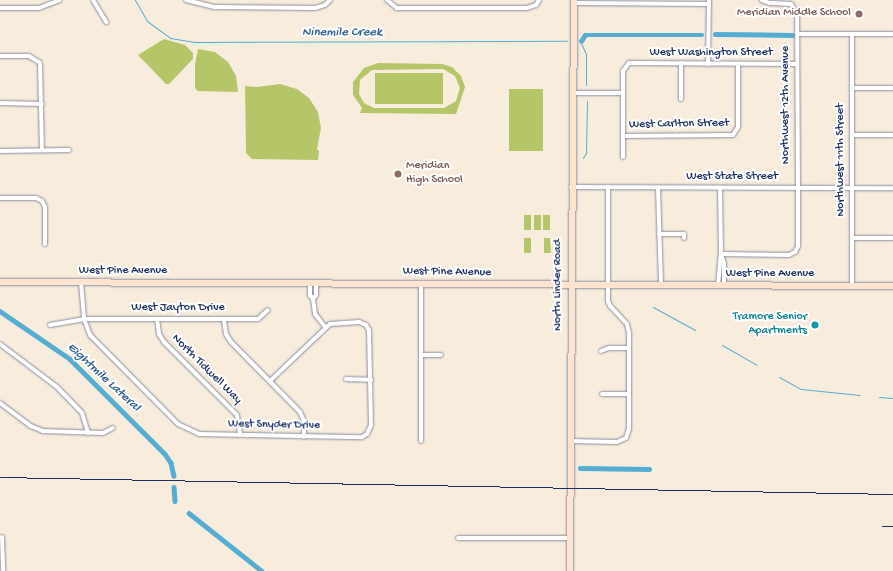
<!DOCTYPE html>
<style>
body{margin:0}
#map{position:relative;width:893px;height:571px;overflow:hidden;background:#f8eddd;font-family:"Gochi Hand",sans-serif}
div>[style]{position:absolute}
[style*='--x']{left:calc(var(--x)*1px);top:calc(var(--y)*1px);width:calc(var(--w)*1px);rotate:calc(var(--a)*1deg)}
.green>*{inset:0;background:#b5c669;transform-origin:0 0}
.stream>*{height:1px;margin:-0.5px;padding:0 0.5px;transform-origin:0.5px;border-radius:0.5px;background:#55add2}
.canal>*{height:4.5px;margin:-2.25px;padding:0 2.25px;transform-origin:2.25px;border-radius:2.25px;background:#55add2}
.roads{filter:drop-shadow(0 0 1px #8a8e9e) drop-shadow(0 0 1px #8a8e9e)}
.street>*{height:4px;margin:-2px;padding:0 2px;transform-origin:2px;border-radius:2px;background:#fff}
.secondary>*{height:5.5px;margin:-2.75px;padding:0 2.75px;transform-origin:2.75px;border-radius:2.75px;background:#fde4d0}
.rail>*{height:1px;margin:-0.5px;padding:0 0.5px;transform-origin:0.5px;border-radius:0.5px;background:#1b2f5e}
.dots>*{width:11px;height:11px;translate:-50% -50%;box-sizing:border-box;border:2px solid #fff;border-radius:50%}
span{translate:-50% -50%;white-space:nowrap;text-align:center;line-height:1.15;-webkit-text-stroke:4px #fff;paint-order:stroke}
.education-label{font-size:12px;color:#785e54}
.right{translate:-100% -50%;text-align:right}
.left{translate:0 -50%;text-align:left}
.street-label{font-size:12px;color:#1b2f5e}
.culture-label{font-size:12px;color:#0d838f}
.water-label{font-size:13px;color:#32618c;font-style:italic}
</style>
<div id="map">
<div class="green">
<i style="clip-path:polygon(164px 39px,185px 45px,193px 53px,193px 59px,169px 84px,166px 84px,138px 55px)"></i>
<i style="clip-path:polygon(198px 49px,215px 52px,228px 62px,236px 76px,238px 92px,198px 91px,195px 88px,195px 64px)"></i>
<i style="clip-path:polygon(evenodd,378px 63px,442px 64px,452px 67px,461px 76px,465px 87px,456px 114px,360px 113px,362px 108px,353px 95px,353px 82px,364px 68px,378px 63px,443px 69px,455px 76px,460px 88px,456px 101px,444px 108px,374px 108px,364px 103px,359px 94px,360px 80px,372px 70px,443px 69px)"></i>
<i style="left:443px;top:73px;width:31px;height:68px;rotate:90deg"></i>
<i style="clip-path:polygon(280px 84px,297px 89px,309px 98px,318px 112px,321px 128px,317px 149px,319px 151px,318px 160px,252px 159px,246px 153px,245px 86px,257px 87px)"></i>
<i style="left:543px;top:89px;width:62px;height:34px;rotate:90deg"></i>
<i style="left:524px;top:215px;width:7px;height:15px"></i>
<i style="left:534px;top:215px;width:7px;height:15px"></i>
<i style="left:543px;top:215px;width:7px;height:15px"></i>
<i style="left:524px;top:238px;width:7px;height:15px"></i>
<i style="clip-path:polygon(544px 238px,550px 238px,551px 253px,544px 253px)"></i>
</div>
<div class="stream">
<i style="--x:135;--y:0;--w:24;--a:60"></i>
<i style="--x:147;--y:21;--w:29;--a:36"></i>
<i style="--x:170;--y:38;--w:25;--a:9"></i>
<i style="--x:195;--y:42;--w:372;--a:-0.2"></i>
<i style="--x:580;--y:41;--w:14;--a:65"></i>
<i style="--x:586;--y:54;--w:31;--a:90"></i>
<i style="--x:583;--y:158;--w:6;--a:-59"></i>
<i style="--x:586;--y:153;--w:52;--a:-88.9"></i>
<i style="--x:653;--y:307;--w:48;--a:28.7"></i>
<i style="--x:722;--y:345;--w:40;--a:29.7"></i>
<i style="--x:779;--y:377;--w:25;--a:29"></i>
<i style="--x:801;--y:389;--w:59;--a:5.8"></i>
<i style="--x:879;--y:397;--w:14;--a:4"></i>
</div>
<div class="canal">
<i style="--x:715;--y:34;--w:77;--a:0.7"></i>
<i style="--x:581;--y:41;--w:7;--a:-56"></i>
<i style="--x:585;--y:35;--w:117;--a:0"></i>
<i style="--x:0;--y:311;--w:85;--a:34.4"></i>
<i style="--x:70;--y:359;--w:134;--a:45"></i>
<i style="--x:165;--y:454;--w:11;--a:56"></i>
<i style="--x:171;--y:463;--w:13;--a:77"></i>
<i style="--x:580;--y:468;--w:69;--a:0.8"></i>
<i style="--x:174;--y:487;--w:14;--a:86"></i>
<i style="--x:189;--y:513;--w:93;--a:38.5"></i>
</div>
<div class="roads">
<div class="street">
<i style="--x:93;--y:0;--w:26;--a:59"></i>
<i style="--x:186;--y:0;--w:30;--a:14"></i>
<i style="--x:215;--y:7;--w:100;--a:0.6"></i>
<i style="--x:315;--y:8;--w:10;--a:-17"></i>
<i style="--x:325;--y:5;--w:7;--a:-45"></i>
<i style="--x:387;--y:0;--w:13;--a:39"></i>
<i style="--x:397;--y:8;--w:130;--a:0"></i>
<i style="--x:527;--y:8;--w:9;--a:-18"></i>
<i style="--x:536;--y:5;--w:6;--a:-59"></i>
<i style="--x:574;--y:3;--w:135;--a:0.4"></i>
<i style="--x:0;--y:8;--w:39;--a:0"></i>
<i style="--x:39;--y:8;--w:22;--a:-21"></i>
<i style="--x:798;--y:34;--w:95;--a:0"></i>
<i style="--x:0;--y:56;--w:29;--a:0"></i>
<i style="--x:29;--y:56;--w:13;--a:32"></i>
<i style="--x:40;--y:63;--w:87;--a:88.7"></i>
<i style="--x:708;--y:64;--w:64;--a:-89.1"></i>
<i style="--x:852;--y:88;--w:41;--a:0"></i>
<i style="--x:573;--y:93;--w:50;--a:0"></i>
<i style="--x:681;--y:99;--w:36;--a:-90"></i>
<i style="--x:0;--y:103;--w:42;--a:1.4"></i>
<i style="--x:852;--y:135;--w:41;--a:0"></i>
<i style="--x:623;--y:136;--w:110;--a:-0.5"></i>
<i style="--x:733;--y:135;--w:9;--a:-58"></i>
<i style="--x:738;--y:127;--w:63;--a:-90"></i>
<i style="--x:0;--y:151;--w:69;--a:-0.8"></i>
<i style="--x:623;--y:157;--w:86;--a:-90"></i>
<i style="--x:623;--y:71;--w:10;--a:-53"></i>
<i style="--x:629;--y:63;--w:168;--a:0.3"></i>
<i style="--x:571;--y:187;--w:322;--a:0.2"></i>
<i style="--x:658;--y:188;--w:98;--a:88.2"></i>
<i style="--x:720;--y:188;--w:66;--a:89.1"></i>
<i style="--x:721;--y:254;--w:68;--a:0.8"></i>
<i style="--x:789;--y:255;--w:7;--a:-27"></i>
<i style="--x:795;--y:252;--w:7;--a:-63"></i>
<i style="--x:798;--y:246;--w:58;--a:-90"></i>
<i style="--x:798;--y:188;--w:175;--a:-90.3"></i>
<i style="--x:797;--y:13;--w:11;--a:-124"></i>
<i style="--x:791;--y:4;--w:22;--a:-177"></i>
<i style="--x:769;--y:3;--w:8;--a:-157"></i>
<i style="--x:0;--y:198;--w:36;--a:0"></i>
<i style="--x:36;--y:198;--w:7;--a:27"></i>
<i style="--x:42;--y:201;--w:7;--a:63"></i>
<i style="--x:45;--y:207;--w:37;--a:90"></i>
<i style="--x:659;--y:234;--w:25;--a:0"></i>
<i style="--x:684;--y:234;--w:4;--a:90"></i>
<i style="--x:852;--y:238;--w:41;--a:0"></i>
<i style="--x:81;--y:283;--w:36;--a:85"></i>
<i style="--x:84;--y:319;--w:17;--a:69"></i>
<i style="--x:90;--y:335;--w:125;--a:45.3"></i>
<i style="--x:178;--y:424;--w:23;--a:25"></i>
<i style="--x:199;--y:434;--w:163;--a:1.1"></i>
<i style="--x:362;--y:437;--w:6;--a:-31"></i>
<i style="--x:367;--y:434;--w:10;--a:-66"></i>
<i style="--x:371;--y:425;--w:95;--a:-91.2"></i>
<i style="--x:369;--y:330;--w:6;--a:-121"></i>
<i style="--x:366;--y:325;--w:8;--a:-157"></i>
<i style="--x:359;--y:322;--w:29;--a:176"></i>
<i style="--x:330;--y:324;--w:83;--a:136.5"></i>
<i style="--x:310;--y:284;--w:11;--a:90"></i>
<i style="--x:310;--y:295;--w:5;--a:53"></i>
<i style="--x:313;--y:299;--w:5;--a:-53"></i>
<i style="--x:316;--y:295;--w:11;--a:-90"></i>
<i style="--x:718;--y:286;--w:32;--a:-85"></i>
<i style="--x:721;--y:254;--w:9;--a:72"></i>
<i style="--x:724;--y:263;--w:23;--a:90"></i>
<i style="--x:852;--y:286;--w:252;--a:-90"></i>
<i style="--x:313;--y:299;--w:15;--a:82"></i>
<i style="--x:315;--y:314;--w:16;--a:52"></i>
<i style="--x:157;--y:319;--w:15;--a:82"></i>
<i style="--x:159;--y:334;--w:9;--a:58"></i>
<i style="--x:164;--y:342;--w:103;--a:45"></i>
<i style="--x:237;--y:415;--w:20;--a:81"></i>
<i style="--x:224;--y:320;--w:14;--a:82"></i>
<i style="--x:226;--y:334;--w:9;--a:58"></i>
<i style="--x:231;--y:342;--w:98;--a:45.4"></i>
<i style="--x:300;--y:412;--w:10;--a:66"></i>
<i style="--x:304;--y:421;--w:16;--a:90"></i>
<i style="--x:50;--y:325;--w:35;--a:-10"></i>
<i style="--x:84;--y:319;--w:174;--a:0"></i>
<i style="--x:258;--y:319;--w:13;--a:-42"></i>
<i style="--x:0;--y:344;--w:71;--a:37"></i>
<i style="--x:57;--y:387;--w:36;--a:46"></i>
<i style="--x:82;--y:413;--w:21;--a:73"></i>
<i style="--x:601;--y:351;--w:9;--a:-21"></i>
<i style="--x:609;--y:348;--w:20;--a:0"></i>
<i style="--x:421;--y:355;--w:20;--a:0"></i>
<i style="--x:346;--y:379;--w:25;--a:2"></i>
<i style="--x:602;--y:394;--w:27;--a:0"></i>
<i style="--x:0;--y:403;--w:39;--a:37"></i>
<i style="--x:31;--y:426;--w:13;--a:23"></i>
<i style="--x:43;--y:431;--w:60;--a:1.9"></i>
<i style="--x:103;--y:433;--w:11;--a:-27"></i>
<i style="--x:421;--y:441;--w:157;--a:-90"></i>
<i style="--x:570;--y:441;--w:47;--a:1.2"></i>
<i style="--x:617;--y:442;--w:10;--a:-24"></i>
<i style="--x:626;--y:438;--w:9;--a:-72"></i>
<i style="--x:629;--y:429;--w:96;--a:-90"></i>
<i style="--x:629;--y:333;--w:9;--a:-103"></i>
<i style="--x:627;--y:324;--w:25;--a:-133"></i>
<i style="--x:610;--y:306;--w:5;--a:-112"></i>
<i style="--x:608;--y:301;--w:114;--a:-90"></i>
<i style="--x:2;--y:537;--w:34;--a:88"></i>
<i style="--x:458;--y:538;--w:112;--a:0"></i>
</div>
<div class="secondary">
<i style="--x:0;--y:282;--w:893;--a:0.26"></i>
<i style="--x:570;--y:571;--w:571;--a:-89.6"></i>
</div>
</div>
<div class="rail">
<i style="--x:0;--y:477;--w:893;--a:1.09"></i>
<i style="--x:882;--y:526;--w:11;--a:0"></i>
</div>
<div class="dots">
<i style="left:859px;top:14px;background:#8d6e63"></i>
<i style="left:398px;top:174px;background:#8d6e63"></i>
<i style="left:815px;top:325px;background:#0f9aa8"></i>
</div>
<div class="education-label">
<span class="right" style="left:851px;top:14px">Meridian Middle School</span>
<span class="left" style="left:406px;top:174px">Meridian<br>High School</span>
</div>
<div class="street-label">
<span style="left:711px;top:54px">West Washington Street</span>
<span style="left:787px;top:105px;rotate:-90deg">Northwest 12th Avenue</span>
<span style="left:679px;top:125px;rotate:-1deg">West Carlton Street</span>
<span style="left:842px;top:160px;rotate:-90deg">Northwest 11th Street</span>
<span style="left:732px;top:178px">West State Street</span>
<span style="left:123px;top:272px">West Pine Avenue</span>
<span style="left:447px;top:273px;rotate:1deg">West Pine Avenue</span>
<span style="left:770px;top:275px">West Pine Avenue</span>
<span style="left:559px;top:285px;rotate:-90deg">North Linder Road</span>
<span style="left:178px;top:309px">West Jayton Drive</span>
<span style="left:206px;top:370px;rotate:45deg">North Tidwell Way</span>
<span style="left:274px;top:426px;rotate:1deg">West Snyder Drive</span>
</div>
<div class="culture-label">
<span class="right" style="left:807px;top:325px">Tramore Senior<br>Apartments</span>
</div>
<div class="water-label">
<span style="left:342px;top:33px">Ninemile Creek</span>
<span style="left:103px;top:378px;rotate:43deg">Eightmile Lateral</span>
</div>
</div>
